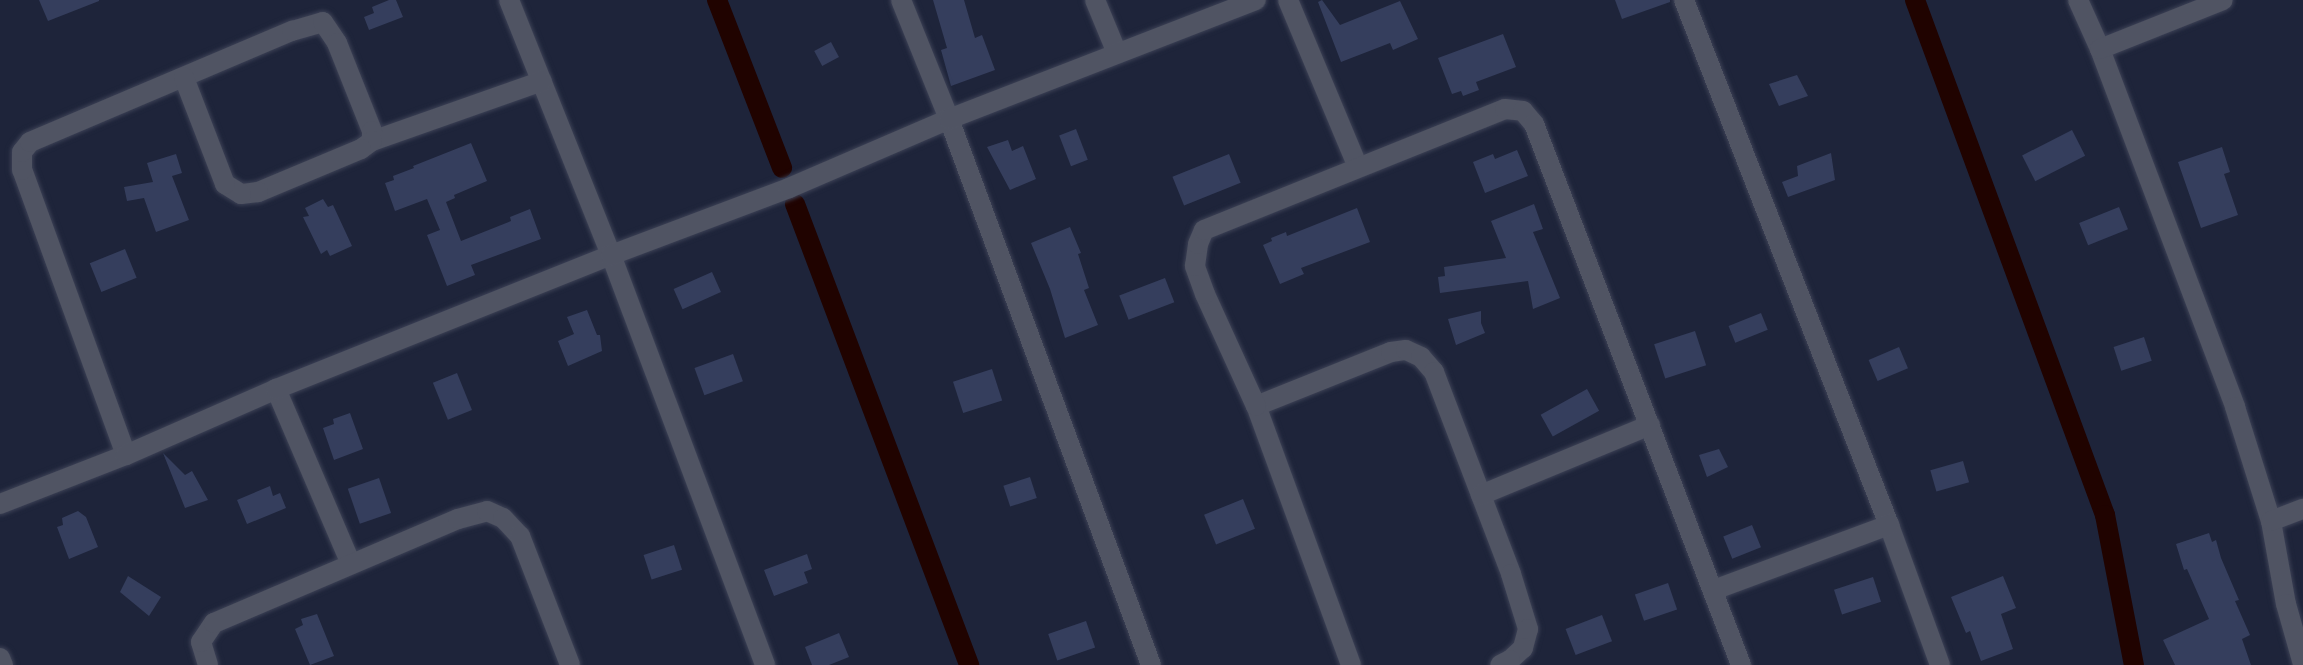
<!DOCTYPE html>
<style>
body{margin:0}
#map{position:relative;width:2303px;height:665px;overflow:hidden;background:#1e243a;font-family:"Titillium Web",sans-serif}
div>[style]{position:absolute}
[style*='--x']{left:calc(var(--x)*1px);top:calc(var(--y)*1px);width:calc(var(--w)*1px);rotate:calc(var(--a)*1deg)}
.canal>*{height:20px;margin:-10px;padding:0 10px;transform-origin:10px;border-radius:10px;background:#200300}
.building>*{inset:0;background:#353e5d;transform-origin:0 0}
.roads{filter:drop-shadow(0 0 2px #3c4155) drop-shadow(0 0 2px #3c4155)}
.minor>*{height:20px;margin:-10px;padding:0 10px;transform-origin:10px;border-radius:10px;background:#505463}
span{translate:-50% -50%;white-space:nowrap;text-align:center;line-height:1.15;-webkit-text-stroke:4.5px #151a2f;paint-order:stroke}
</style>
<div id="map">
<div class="canal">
<i style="--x:717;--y:0;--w:180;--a:68.8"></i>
<i style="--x:1915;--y:0;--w:549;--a:69.75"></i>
<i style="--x:2105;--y:515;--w:153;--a:79.1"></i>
<i style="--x:795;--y:204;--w:493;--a:69.3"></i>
</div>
<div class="building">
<i style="clip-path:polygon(39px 0,99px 0,99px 1px,48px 21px)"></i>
<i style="clip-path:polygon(389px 0,396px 0,403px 17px,369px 30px,364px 17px,374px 13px,372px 7px)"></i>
<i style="clip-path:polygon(933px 0,964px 0,975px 38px,982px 35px,995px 70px,951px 86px,941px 50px,947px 48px)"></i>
<i style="clip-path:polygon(1322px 0,1340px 25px,1400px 1px,1418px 39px,1393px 50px,1390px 43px,1341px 62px,1318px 2px)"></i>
<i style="clip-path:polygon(1615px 0,1670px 0,1670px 2px,1622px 19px)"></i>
<i style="clip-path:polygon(1503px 34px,1516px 67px,1476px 82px,1479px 90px,1463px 96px,1461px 91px,1452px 94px,1438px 58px)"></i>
<i style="left:831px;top:42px;width:17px;height:19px;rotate:62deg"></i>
<i style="clip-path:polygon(1797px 75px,1808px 96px,1779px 106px,1769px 84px)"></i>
<i style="left:1076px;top:129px;width:33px;height:18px;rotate:69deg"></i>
<i style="left:2072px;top:130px;width:29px;height:56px;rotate:63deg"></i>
<i style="clip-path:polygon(1008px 140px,1012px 151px,1023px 146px,1036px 179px,1010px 190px,987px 147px)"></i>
<i style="clip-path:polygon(471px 143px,487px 181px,454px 195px,455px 198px,446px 202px,461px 241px,511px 221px,510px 217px,530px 209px,541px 239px,471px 265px,475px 275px,447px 286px,427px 235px,440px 230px,427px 199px,395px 211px,385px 183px,394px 180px,393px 176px,414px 168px,413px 166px)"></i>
<i style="clip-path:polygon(2222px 147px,2230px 172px,2224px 174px,2238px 215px,2201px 228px,2178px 162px)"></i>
<i style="clip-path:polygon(1517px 150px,1528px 176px,1485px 193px,1473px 162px,1493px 154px,1495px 159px)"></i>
<i style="clip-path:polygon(1831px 153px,1835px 180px,1788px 197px,1782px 182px,1798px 176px,1797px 166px)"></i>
<i style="clip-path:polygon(176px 154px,182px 173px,172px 176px,189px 220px,156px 232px,144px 198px,127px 201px,124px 187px,153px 182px,147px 163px)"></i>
<i style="left:1229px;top:154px;width:31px;height:61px;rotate:68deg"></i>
<i style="clip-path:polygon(323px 199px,328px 207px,333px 205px,352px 246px,330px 256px,327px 250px,321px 254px,303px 217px,309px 216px,305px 208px)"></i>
<i style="clip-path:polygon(1534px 204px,1543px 229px,1533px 232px,1560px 298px,1533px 309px,1528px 281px,1440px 293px,1438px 277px,1445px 276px,1444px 267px,1506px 258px,1491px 221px)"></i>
<i style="left:2119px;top:207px;width:24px;height:43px;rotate:68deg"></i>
<i style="clip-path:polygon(1357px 208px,1370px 242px,1301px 268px,1304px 274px,1280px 284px,1263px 245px,1272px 241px,1271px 238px,1286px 232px,1287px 236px)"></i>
<i style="clip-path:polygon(1070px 227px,1081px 253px,1078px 254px,1089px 288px,1084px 290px,1098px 325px,1065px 338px,1050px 289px,1031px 243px)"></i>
<i style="left:125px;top:249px;width:31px;height:38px;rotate:68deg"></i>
<i style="left:712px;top:272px;width:22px;height:42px;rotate:66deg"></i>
<i style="left:1165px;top:278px;width:26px;height:49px;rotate:69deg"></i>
<i style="clip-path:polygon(587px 310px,597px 335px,600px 335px,602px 351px,568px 366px,558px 341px,574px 334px,567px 317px)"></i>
<i style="clip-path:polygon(1481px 311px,1481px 323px,1485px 333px,1456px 345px,1448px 319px)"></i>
<i style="left:1761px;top:313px;width:18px;height:35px;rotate:68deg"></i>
<i style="left:1695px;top:331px;width:36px;height:43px;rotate:72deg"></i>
<i style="left:2144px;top:337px;width:25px;height:32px;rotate:72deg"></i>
<i style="left:1899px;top:347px;width:23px;height:33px;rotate:67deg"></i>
<i style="left:733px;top:354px;width:29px;height:41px;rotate:70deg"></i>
<i style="left:992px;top:369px;width:33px;height:41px;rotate:72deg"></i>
<i style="left:457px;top:373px;width:40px;height:26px;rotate:68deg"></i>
<i style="left:1587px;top:389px;width:25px;height:53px;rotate:61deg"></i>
<i style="clip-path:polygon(350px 413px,363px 449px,334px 460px,323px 428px,334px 424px,333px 419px)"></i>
<i style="clip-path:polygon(1719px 449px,1728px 467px,1707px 477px,1699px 455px)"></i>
<i style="clip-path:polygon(163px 453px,185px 475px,192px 471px,208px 500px,185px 508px)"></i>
<i style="left:1963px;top:461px;width:22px;height:34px;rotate:74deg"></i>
<i style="left:1030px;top:477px;width:22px;height:28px;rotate:72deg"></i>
<i style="left:379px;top:478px;width:37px;height:33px;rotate:71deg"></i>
<i style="clip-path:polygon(270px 486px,273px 496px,280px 493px,286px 508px,247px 524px,237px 500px)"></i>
<i style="left:1243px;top:499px;width:32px;height:42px;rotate:68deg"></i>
<i style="clip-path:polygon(78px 511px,86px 517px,98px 547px,69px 559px,57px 527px,63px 525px,62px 518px)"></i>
<i style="left:1752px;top:525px;width:24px;height:31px;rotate:68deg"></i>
<i style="clip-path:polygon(2209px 533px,2212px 542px,2216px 540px,2221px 558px,2239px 600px,2235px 601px,2250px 635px,2242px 639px,2251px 665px,2175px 665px,2163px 640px,2209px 619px,2187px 569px,2184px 570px,2176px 544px)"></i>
<i style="left:674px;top:545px;width:26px;height:32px;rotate:72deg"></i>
<i style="clip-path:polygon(807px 554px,812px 569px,804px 572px,808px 583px,774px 596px,764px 570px)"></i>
<i style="clip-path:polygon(128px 576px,161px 597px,149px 616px,120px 592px)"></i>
<i style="clip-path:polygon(2003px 576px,2016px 608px,2001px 614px,2013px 649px,1981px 661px,1970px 631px,1966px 633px,1951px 597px)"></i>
<i style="left:1873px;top:577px;width:26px;height:41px;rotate:72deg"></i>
<i style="left:1668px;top:583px;width:28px;height:35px;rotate:71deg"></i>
<i style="clip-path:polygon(317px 614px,334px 656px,310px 665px,295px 629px,303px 625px,301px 619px)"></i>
<i style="left:1602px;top:615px;width:28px;height:39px;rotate:69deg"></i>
<i style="left:1086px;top:621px;width:28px;height:40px;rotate:71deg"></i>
<i style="clip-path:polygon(839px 633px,849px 657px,829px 665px,812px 665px,805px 647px)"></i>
</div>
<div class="roads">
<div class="minor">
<i style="--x:509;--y:0;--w:275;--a:68.2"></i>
<i style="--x:611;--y:255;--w:438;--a:69.4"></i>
<i style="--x:901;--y:0;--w:128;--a:68"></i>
<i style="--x:949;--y:119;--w:582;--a:69.7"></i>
<i style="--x:1095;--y:0;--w:57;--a:67.5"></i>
<i style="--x:1288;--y:0;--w:181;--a:67.3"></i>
<i style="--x:1684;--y:0;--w:564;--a:68.67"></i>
<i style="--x:1889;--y:525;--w:149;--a:70"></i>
<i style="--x:2078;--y:0;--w:54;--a:65.8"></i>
<i style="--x:2100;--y:49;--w:383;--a:69.3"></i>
<i style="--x:2235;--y:407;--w:120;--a:72.5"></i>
<i style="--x:2271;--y:521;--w:84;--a:79.8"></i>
<i style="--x:2286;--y:604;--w:62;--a:74.2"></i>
<i style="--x:2100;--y:49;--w:132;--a:-21.7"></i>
<i style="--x:372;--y:141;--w:180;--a:-19.4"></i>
<i style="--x:276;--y:389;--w:190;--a:66.8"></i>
<i style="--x:1256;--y:406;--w:145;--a:-21.8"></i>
<i style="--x:1391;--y:352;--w:15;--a:-8"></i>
<i style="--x:1406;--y:350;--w:17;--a:25"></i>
<i style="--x:1421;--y:357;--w:20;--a:49"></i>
<i style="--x:1434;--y:372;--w:216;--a:69.1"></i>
<i style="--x:1511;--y:574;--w:58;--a:72.8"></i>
<i style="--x:1528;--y:629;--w:20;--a:105"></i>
<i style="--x:1523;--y:648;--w:18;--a:137"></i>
<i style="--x:1510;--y:660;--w:11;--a:153"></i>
<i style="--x:126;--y:455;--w:303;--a:-110"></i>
<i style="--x:22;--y:170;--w:18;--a:-90"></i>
<i style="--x:22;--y:152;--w:13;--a:-51"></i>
<i style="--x:30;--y:142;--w:285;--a:-23"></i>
<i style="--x:292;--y:31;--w:32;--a:-16"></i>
<i style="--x:323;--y:22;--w:25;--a:56"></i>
<i style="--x:337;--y:43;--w:95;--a:68.3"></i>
<i style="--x:372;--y:131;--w:10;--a:90"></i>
<i style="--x:372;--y:141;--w:14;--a:144"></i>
<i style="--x:361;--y:149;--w:112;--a:157.3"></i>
<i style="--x:258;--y:192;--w:17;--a:173"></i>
<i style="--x:241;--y:194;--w:19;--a:-148"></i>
<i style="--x:225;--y:184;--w:114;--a:-111.1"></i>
<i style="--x:1481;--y:495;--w:183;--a:-22.5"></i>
<i style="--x:0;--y:504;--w:135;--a:-21.3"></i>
<i style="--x:126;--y:455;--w:164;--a:-23.7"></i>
<i style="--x:276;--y:389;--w:361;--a:-21.8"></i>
<i style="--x:611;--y:255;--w:190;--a:-20.6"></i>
<i style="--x:789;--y:188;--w:174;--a:-23.3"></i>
<i style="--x:949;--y:119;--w:329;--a:-21.2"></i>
<i style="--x:2271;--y:521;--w:34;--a:-21"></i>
<i style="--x:1714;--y:590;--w:187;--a:-20.4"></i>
<i style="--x:0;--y:658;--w:8;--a:67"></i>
<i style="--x:208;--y:665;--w:24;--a:-107"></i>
<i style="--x:201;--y:642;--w:23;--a:-56"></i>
<i style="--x:214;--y:623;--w:265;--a:-23.1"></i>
<i style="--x:458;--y:519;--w:30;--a:-15"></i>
<i style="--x:487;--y:511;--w:17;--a:24"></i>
<i style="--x:503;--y:518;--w:25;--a:47"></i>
<i style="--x:520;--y:536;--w:138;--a:68.8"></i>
<i style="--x:1351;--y:665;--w:276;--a:-110.1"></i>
<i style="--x:1256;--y:406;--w:123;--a:-114.5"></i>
<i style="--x:1205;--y:294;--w:30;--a:-110"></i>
<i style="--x:1195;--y:266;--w:22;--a:-82"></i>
<i style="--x:1198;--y:244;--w:15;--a:-67"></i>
<i style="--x:1204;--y:230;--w:324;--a:-21.9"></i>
<i style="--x:1505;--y:109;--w:18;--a:6"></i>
<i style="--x:1523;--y:111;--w:17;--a:50"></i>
<i style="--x:1534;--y:124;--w:579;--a:69.06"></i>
</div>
</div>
</div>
